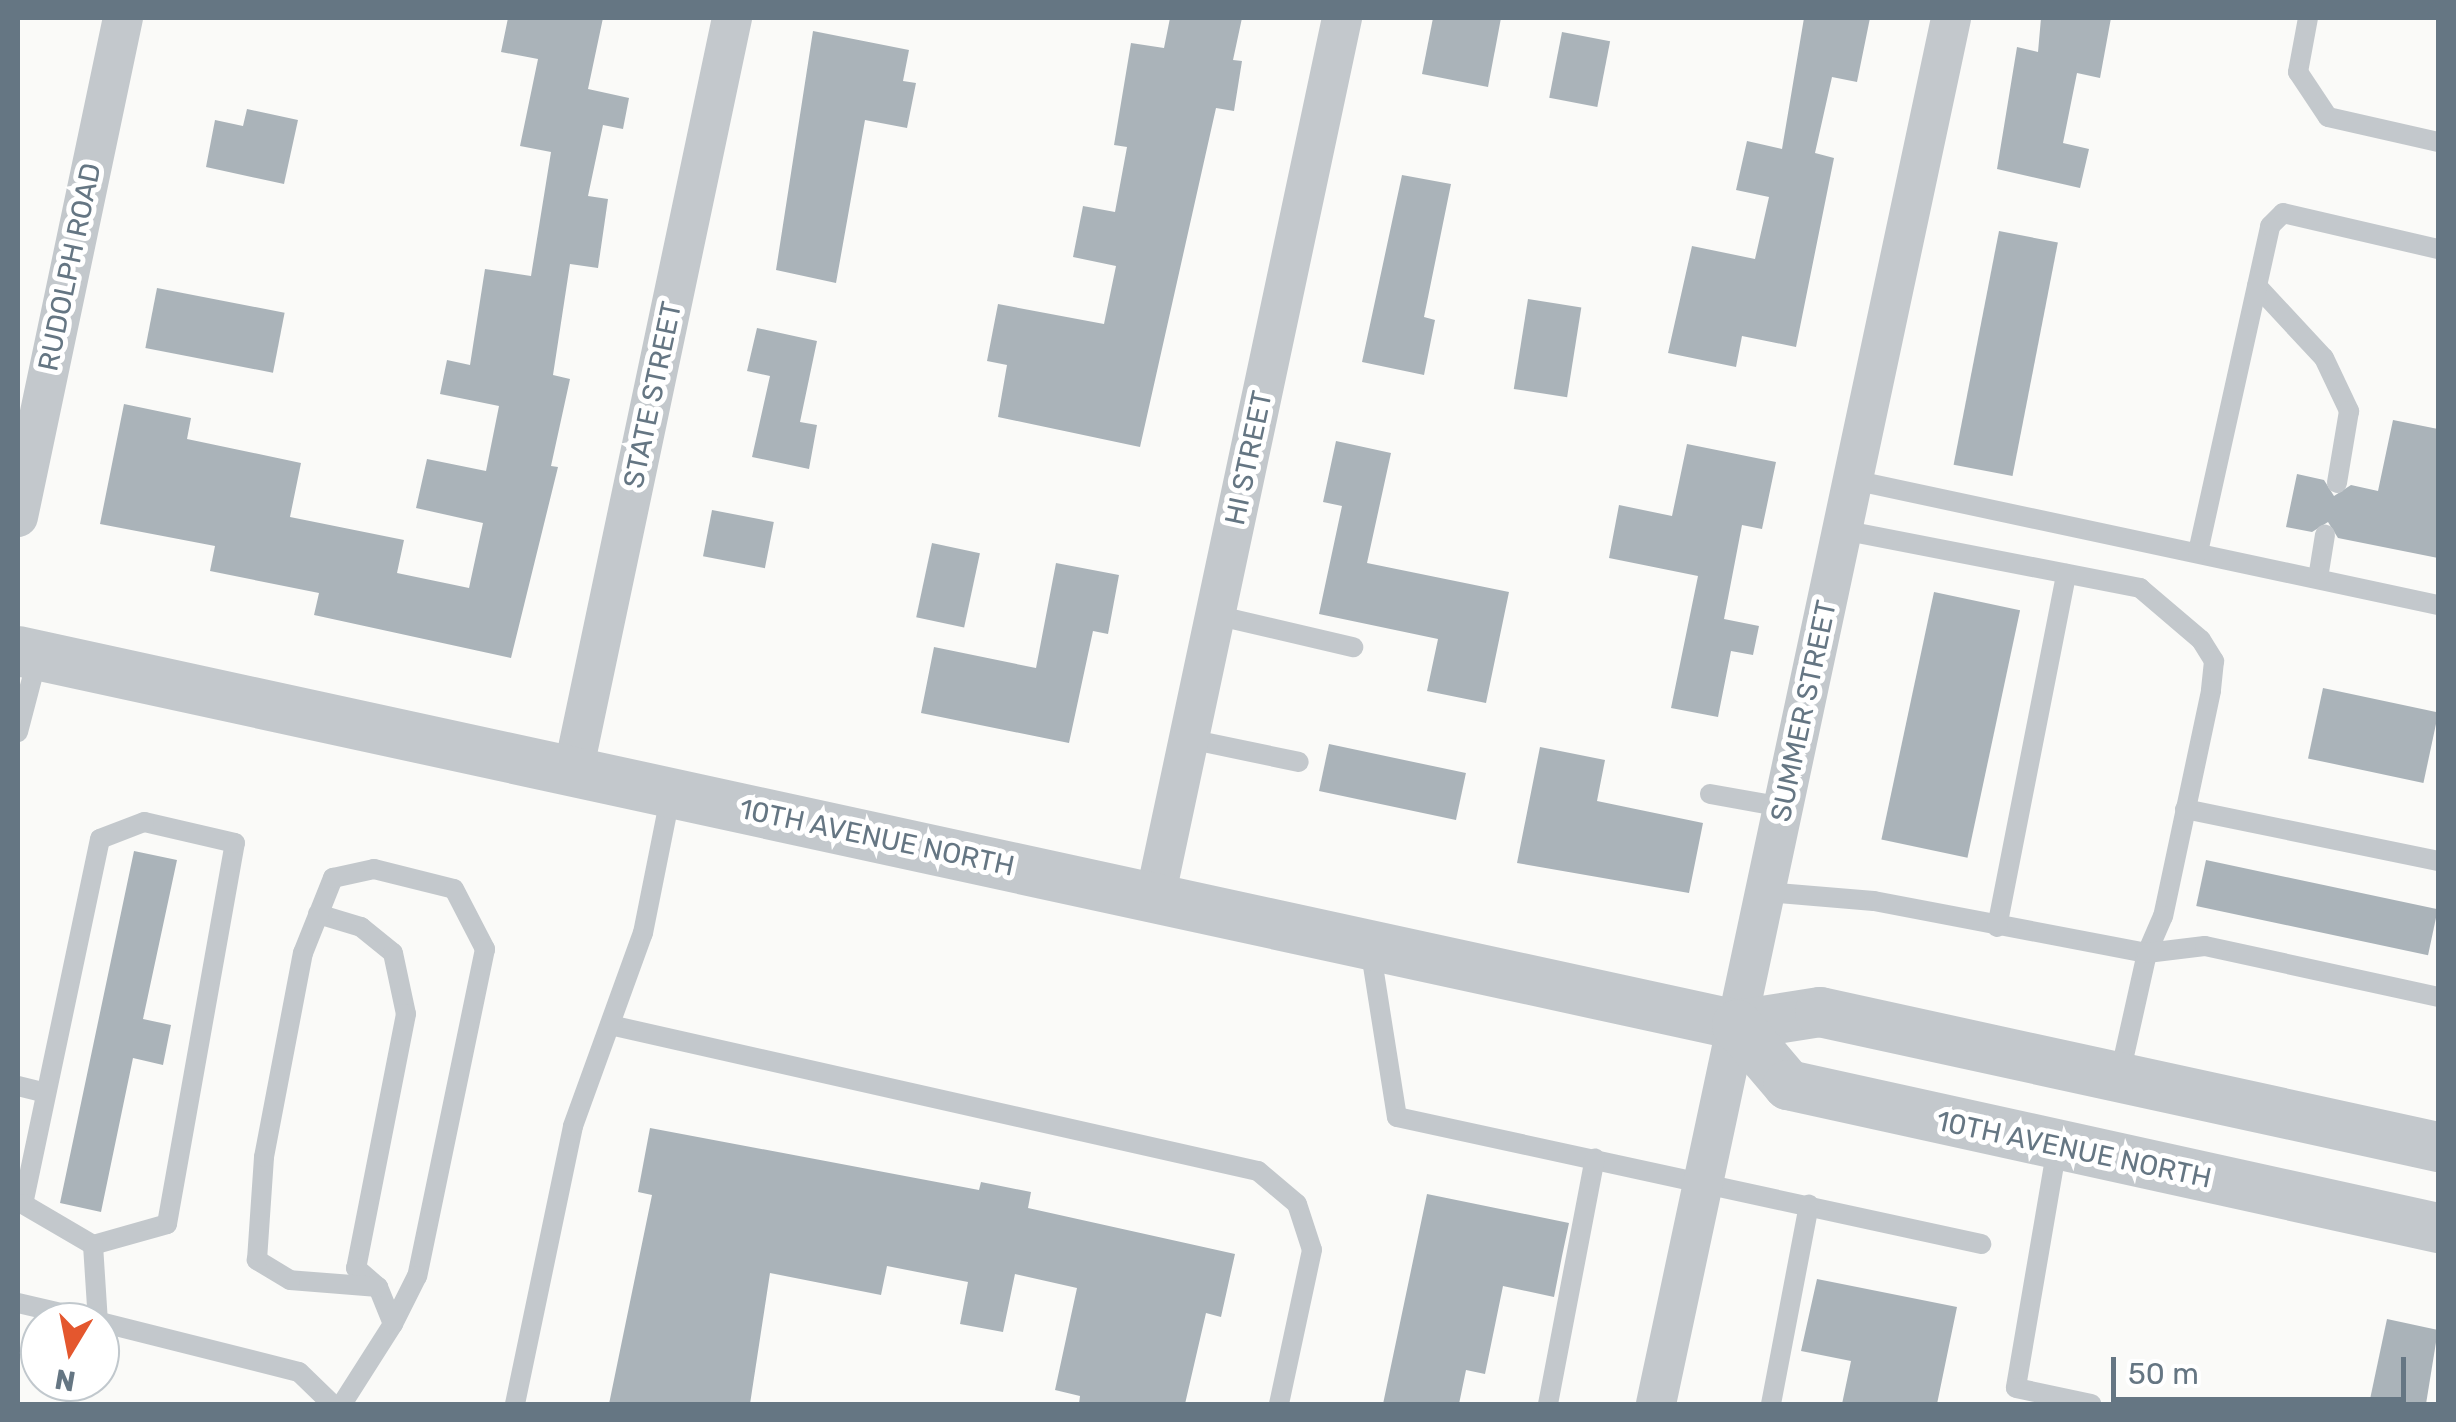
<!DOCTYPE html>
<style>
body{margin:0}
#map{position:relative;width:2456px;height:1422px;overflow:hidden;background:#fafaf8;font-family:Rubik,sans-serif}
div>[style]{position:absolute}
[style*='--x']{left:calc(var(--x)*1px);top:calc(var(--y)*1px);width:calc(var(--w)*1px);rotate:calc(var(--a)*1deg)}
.building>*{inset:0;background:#aab3b9;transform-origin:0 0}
.service>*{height:20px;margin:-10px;padding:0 10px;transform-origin:10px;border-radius:10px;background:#c3c8cc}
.minor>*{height:40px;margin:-20px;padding:0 20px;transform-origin:20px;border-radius:20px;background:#c3c8cc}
.tertiary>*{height:50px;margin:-25px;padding:0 25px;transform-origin:25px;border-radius:25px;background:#c3c8cc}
span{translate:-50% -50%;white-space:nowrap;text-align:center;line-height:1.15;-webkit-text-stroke:10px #fff;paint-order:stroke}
.street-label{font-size:28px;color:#657683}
.frame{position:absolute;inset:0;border:20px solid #657683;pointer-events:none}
.north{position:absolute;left:20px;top:1302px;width:100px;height:100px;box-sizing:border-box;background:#fff;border:2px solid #c1c8cd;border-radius:50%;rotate:190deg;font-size:28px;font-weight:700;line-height:40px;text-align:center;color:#657683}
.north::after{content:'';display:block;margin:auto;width:35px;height:45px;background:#e4572e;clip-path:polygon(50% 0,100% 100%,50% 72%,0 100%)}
.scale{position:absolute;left:2111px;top:1357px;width:295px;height:45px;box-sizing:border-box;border:5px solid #657683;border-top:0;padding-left:12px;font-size:30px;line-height:35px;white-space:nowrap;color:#657683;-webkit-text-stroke:8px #fff;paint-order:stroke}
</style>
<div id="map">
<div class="building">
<i style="clip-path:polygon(508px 18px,603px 18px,588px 89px,629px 98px,623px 129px,603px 125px,588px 196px,608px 199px,598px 268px,570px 264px,553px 375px,570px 379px,551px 466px,558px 467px,511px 658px,314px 615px,319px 593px,210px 571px,215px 546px,100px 524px,124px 404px,191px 418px,187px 439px,301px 463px,290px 517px,404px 540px,397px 573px,469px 588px,483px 523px,416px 508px,427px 459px,486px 471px,499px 406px,440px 394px,447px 360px,470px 365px,485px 269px,531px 276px,551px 152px,520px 146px,538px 59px,501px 52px)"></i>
<i style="clip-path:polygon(1170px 18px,1242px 18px,1233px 60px,1242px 61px,1234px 111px,1216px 108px,1140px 447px,998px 417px,1007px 365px,987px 361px,998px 304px,1104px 324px,1116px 266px,1073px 257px,1083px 206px,1115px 212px,1127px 147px,1114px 145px,1131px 43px,1164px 48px)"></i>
<i style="clip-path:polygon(1433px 18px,1501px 18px,1488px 87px,1422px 74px)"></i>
<i style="clip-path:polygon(1804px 18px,1870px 18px,1857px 82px,1832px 77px,1815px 153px,1834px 158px,1796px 347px,1742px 336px,1736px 367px,1668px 353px,1692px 246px,1755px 259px,1769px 197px,1736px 190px,1747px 141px,1782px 149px)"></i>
<i style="clip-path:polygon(2041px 18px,2111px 18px,2100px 78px,2077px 73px,2063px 143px,2089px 149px,2080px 188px,1997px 169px,2017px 47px,2038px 52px)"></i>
<i style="clip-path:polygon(813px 31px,909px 50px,903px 81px,916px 83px,907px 128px,865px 120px,836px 283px,776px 270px)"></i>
<i style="left:1562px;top:32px;width:49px;height:67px;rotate:11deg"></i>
<i style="clip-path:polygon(247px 109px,298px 120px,284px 184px,206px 167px,215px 120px,243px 126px)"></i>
<i style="clip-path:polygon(1402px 175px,1451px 184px,1424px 317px,1435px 320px,1424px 375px,1362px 362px)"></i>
<i style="left:1999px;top:231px;width:60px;height:238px;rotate:11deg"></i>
<i style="left:157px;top:288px;width:130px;height:61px;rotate:11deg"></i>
<i style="left:1528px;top:299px;width:54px;height:91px;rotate:9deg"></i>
<i style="clip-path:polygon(757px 328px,817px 341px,800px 422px,817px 425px,809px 469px,752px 457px,770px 376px,747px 371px)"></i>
<i style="clip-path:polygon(2393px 420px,2438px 429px,2438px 558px,2338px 538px,2328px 522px,2312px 532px,2286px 527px,2297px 474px,2324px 480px,2334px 496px,2351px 485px,2378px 491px)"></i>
<i style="clip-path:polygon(1336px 441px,1391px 453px,1367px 563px,1509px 592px,1486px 703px,1427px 691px,1438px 639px,1319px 614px,1342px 506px,1323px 502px)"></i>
<i style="clip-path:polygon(1687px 444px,1776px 462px,1762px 529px,1742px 525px,1724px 619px,1759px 626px,1753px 655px,1731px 651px,1718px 717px,1671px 708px,1698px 576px,1609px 558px,1619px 505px,1672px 516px)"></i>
<i style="left:712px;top:510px;width:63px;height:47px;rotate:11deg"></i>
<i style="left:932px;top:543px;width:49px;height:76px;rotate:12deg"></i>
<i style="clip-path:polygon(1056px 563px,1119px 575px,1108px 634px,1093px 631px,1069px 743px,921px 713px,934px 647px,1036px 668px)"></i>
<i style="left:1934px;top:592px;width:88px;height:253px;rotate:12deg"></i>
<i style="left:2323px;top:688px;width:118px;height:72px;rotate:12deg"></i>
<i style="left:1329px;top:744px;width:140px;height:48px;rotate:12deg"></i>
<i style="clip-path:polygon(1540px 747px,1605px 760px,1597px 801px,1703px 823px,1689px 893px,1517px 863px)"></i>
<i style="clip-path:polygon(134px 851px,177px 860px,143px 1019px,171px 1025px,163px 1065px,133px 1058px,101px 1212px,60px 1203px)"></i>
<i style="left:2206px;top:860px;width:237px;height:47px;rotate:12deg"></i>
<i style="clip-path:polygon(650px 1128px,979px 1190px,981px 1182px,1031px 1192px,1028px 1208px,1235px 1254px,1221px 1317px,1206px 1313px,1185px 1404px,1079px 1404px,1080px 1396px,1055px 1390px,1077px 1288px,1015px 1274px,1003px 1332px,960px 1324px,968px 1282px,887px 1266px,881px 1295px,770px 1273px,750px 1404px,609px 1404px,652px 1195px,638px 1192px)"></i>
<i style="clip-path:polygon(1427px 1194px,1569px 1223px,1562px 1256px,1554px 1297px,1503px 1286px,1485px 1374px,1466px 1370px,1459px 1404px,1383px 1404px)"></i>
<i style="clip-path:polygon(1817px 1279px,1957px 1307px,1937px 1404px,1842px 1404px,1851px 1361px,1801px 1351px)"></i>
<i style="clip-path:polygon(2387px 1319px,2438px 1330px,2426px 1404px,2369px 1404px)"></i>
</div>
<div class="service">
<i style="--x:2308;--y:18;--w:55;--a:100.5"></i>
<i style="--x:2298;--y:72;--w:54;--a:56.3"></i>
<i style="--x:2328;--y:117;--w:113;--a:12.8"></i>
<i style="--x:2257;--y:286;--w:98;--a:47.1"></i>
<i style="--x:2324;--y:358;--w:59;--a:64.7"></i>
<i style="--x:2349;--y:411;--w:73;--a:99.5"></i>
<i style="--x:1853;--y:480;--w:598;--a:12.06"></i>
<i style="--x:1842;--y:530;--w:304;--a:11"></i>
<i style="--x:2140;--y:588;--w:80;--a:40.4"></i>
<i style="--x:2201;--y:640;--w:25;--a:58"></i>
<i style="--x:2214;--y:661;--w:30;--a:96"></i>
<i style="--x:2211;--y:691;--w:230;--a:102"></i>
<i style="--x:2163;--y:916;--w:40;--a:113.4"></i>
<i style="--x:2198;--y:552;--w:334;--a:-77.5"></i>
<i style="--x:2270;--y:226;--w:18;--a:-45"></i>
<i style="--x:2283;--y:213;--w:159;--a:13.1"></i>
<i style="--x:2318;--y:578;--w:44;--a:-80.8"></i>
<i style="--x:1215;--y:615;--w:142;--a:13.1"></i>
<i style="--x:18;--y:732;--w:79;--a:-75.3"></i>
<i style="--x:1189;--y:739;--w:112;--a:11.8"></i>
<i style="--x:1710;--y:794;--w:74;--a:10.1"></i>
<i style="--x:2185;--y:809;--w:258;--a:11.6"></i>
<i style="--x:1765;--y:892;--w:109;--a:4.7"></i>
<i style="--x:1874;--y:901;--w:278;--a:10.8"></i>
<i style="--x:2147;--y:953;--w:124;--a:102.6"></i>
<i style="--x:318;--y:914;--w:45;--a:16.8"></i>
<i style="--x:361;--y:927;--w:41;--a:39.1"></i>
<i style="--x:393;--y:953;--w:62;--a:78"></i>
<i style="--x:406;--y:1014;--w:259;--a:101.1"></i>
<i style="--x:356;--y:1268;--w:29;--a:41"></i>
<i style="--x:378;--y:1287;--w:40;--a:68"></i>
<i style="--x:393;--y:1324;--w:95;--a:122.5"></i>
<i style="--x:1997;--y:927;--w:360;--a:-78.9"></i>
<i style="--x:1370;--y:947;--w:172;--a:81"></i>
<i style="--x:1397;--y:1117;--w:598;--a:12.27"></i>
<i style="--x:2147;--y:953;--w:58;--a:-6.9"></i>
<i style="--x:2205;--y:946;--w:239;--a:12.3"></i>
<i style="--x:610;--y:1025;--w:664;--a:12.7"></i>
<i style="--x:1258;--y:1171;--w:51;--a:40.2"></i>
<i style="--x:1297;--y:1204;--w:48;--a:71.9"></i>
<i style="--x:1312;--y:1250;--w:157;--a:102.1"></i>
<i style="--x:18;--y:1086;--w:25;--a:14"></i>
<i style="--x:2057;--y:1147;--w:244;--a:99.7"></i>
<i style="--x:2016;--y:1388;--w:77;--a:12"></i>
<i style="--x:93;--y:1245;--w:77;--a:-15.8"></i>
<i style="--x:167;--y:1224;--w:387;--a:-79.9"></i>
<i style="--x:235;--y:843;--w:93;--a:-167"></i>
<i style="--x:144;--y:822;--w:47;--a:158.9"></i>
<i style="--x:100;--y:839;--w:373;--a:101.9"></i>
<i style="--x:23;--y:1204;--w:81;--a:30.4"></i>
<i style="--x:93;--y:1245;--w:77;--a:86.3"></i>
<i style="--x:378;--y:1287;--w:88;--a:-175.5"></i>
<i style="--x:290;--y:1280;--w:39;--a:-149"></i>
<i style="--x:257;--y:1260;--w:103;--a:-86.1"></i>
<i style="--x:264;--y:1157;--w:208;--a:-79.2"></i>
<i style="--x:303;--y:953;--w:81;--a:-68.2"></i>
<i style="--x:333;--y:878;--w:42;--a:-12.4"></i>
<i style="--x:374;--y:869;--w:82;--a:14"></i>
<i style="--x:454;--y:889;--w:68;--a:62.7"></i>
<i style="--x:485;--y:949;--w:334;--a:101.7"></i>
<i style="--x:417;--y:1276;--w:54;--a:116.6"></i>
<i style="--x:18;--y:1303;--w:84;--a:13"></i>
<i style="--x:100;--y:1322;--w:205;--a:14.1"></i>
<i style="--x:299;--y:1372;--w:46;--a:44.1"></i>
<i style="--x:515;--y:1404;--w:284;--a:-78.2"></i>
<i style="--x:573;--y:1126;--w:205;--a:-70.1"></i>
<i style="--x:643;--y:933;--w:143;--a:-78.7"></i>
<i style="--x:1548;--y:1404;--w:250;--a:-79.2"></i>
<i style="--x:1771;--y:1404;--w:203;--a:-79.2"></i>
</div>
<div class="minor">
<i style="--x:18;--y:517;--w:510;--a:-78.12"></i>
<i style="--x:573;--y:772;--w:771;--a:-78.09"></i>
<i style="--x:1155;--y:898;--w:900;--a:-78"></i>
<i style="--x:1656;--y:1404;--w:1417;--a:-77.98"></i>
</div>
<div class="tertiary">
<i style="--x:18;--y:651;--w:1759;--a:12.27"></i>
<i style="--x:1737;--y:1025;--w:84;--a:-8.9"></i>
<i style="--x:1820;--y:1012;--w:633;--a:12.32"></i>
<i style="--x:1737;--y:1025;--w:79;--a:49.6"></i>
<i style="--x:1788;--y:1085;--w:666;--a:12.41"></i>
</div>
<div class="street-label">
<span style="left:70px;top:267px;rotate:-78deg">RUDOLPH ROAD</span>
<span style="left:653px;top:395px;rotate:-78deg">STATE STREET</span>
<span style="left:1249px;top:458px;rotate:-78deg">HI STREET</span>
<span style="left:1804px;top:711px;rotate:-78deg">SUMMER STREET</span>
<span style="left:877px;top:838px;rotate:12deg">10TH AVENUE NORTH</span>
<span style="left:2074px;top:1150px;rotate:12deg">10TH AVENUE NORTH</span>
</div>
<div class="frame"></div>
<div class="north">N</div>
<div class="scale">50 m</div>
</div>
